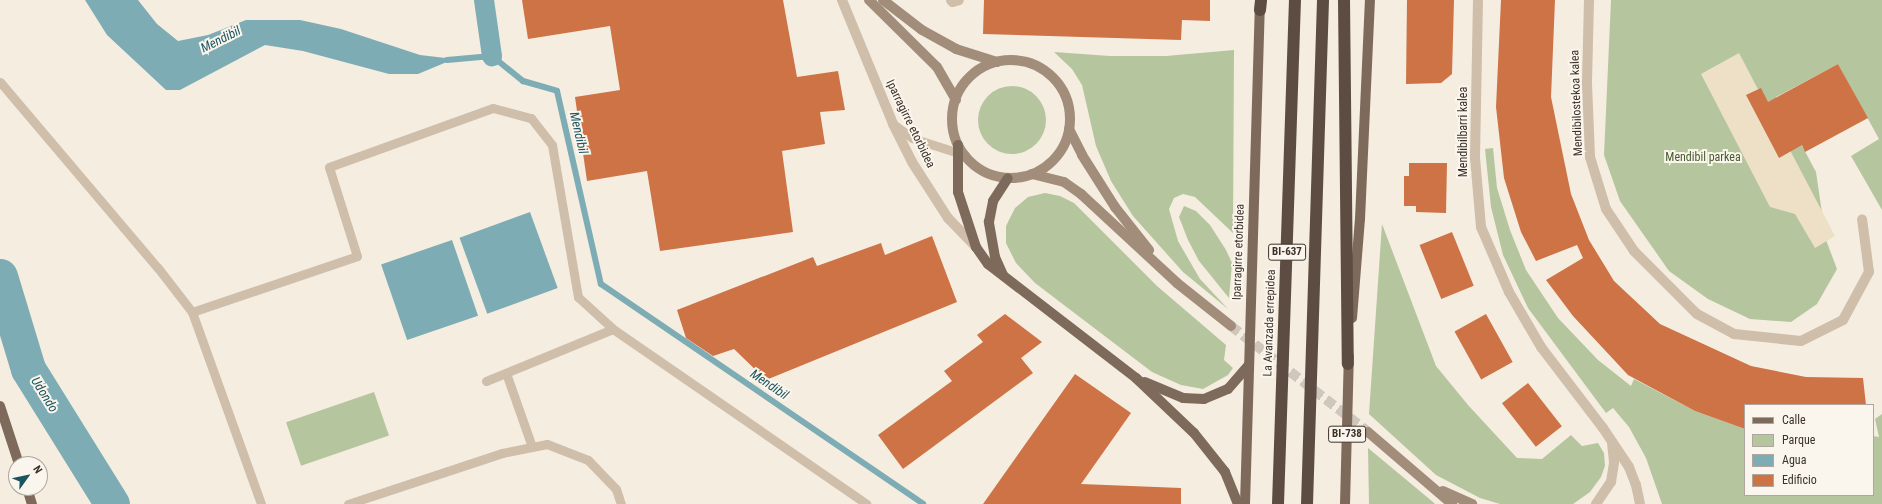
<!DOCTYPE html>
<style>
body{margin:0}
#map{position:relative;width:1882px;height:504px;overflow:hidden;background:#f5ede0;font-family:"Roboto Condensed",sans-serif}
div>[style]{position:absolute}
[style*='--x']{left:calc(var(--x)*1px);top:calc(var(--y)*1px);width:calc(var(--w)*1px);rotate:calc(var(--a)*1deg)}
.green>*{inset:0;background:#b5c59e;transform-origin:0 0}
.round{border-radius:50%}
.plaza>*{inset:0;background:#ede0c6}
.water>*{inset:0;background:#7dacb4;transform-origin:0 0}
.stream>*{height:6px;margin:-3px;padding:0 3px;transform-origin:3px;border-radius:3px;background:#7dacb4}
.canal>*{height:20px;margin:-10px;padding:0 10px;transform-origin:10px;border-radius:10px;background:#7dacb4}
.river>*{height:35px;margin:-17.5px;padding:0 17.5px;transform-origin:17.5px;border-radius:17.5px;background:#7dacb4}
.building>*{inset:0;background:#cd7346;transform-origin:0 0}
.secondary-tunnel>*{height:10px;margin-top:-5px;transform-origin:0;background:repeating-linear-gradient(90deg,#d0c7bc 0 10px,transparent 0 15px)}
.lane>*{height:9px;margin:-4.5px;padding:0 4.5px;transform-origin:4.5px;border-radius:4.5px;background:#cebeaa}
.street>*{height:10px;margin:-5px;padding:0 5px;transform-origin:5px;border-radius:5px;background:#cebeaa}
.secondary>*{height:10px;margin:-5px;padding:0 5px;transform-origin:5px;border-radius:5px;background:#a28d7b}
.secondary>.ring{margin:-5px;padding:0;box-sizing:content-box;background:none;border:10px solid #a28d7b;border-radius:50%}
.primary>*{height:10px;margin:-5px;padding:0 5px;transform-origin:5px;border-radius:5px;background:#7e6a5a}
.highway>*{height:12px;margin:-6px;padding:0 6px;transform-origin:6px;border-radius:6px;background:#5d4c41}
span{translate:-50% -50%;white-space:nowrap;text-align:center;line-height:1.15;-webkit-text-stroke:4px #fbf6ed;paint-order:stroke}
.shield-label span{padding:1px 3px;background:#fbf6ed;border:1px solid;border-radius:3px;-webkit-text-stroke-width:0}
.shield-label{font-size:11px;color:#3b312a;font-weight:700}
.street-label{font-size:12px;color:#3b312a}
.park-label{font-size:12px;color:#465b2c}
.water-label{font-size:13px;color:#1c5560;font-style:italic}
.legend{position:absolute;left:1744px;top:404px;width:130px;height:92px;box-sizing:border-box;background:#fbf6ed;border:1px solid #aea79f;margin:0;padding:5px 7px;list-style:none;font-size:12px;color:#3b312a}
.legend li{display:flex;align-items:center;gap:8px;height:20px}
.legend b{width:20px;border:1px solid #aea79f}
.north{position:absolute;left:8px;top:456px;width:40px;height:40px;box-sizing:border-box;background:#fbf6ed;border:1px solid #aea79f;border-radius:50%;rotate:57deg;font-size:11px;font-weight:700;line-height:16px;text-align:center;color:#3b312a}
.north::after{content:'';display:block;margin:auto;width:14px;height:18px;background:#1c5560;clip-path:polygon(50% 0,100% 100%,50% 72%,0 100%)}
</style>
<div id="map">
<div class="green">
<i style="clip-path:polygon(1611px 0,1882px 0,1882px 210px,1851px 156px,1879px 139px,1838px 64px,1776px 97px,1816px 172px,1826px 240px,1837px 269px,1817px 304px,1791px 322px,1750px 319px,1708px 299px,1669px 271px,1620px 201px,1604px 155px)"></i>
<i style="clip-path:polygon(1234px 50px,1233px 233px,1195px 197px,1183px 194px,1174px 198px,1169px 209px,1178px 241px,1200px 279px,1228px 309px,1183px 272px,1133px 216px,1111px 181px,1096px 146px,1082px 85px,1072px 69px,1054px 52px,1110px 56px,1166px 56px)"></i>
<i class="round" style="left:978px;top:86px;width:68px;height:68px"></i>
<i style="clip-path:polygon(1493px 148px,1497px 188px,1510px 230px,1526px 270px,1558px 318px,1598px 360px,1631px 386px,1634px 379px,1695px 411px,1745px 429px,1745px 495px,1873px 495px,1873px 436px,1879px 437px,1875px 419px,1882px 414px,1882px 504px,1662px 504px,1646px 458px,1629px 427px,1613px 408px,1606px 413px,1528px 308px,1503px 255px,1491px 207px,1485px 149px)"></i>
<i style="clip-path:polygon(1045px 193px,1060px 196px,1074px 203px,1157px 286px,1226px 345px,1224px 360px,1233px 368px,1228px 375px,1203px 389px,1181px 385px,1152px 372px,1035px 283px,1016px 263px,1006px 243px,1006px 226px,1015px 208px,1028px 197px)"></i>
<i style="clip-path:polygon(1184px 206px,1196px 211px,1210px 225px,1226px 250px,1232px 263px,1229px 298px,1199px 261px,1188px 240px,1179px 217px)"></i>
<i style="clip-path:polygon(1382px 224px,1436px 366px,1468px 405px,1517px 458px,1542px 459px,1571px 435px,1582px 446px,1598px 443px,1604px 453px,1605px 466px,1601px 477px,1590px 492px,1573px 504px,1500px 504px,1480px 498px,1436px 475px,1369px 414px)"></i>
<i style="left:374px;top:392px;width:46px;height:93px;rotate:71deg"></i>
<i style="clip-path:polygon(1368px 448px,1433px 502px,1435px 504px,1369px 504px)"></i>
</div>
<div class="plaza">
<i style="clip-path:polygon(1739px 53px,1835px 236px,1815px 248px,1795px 214px,1770px 207px,1701px 74px)"></i>
</div>
<div class="water">
<i style="clip-path:polygon(85px 0,138px 0,157px 24px,178px 41px,208px 35px,246px 20px,300px 20px,341px 29px,420px 55px,454px 59px,418px 74px,389px 74px,303px 51px,265px 45px,180px 90px,166px 90px,107px 35px)"></i>
<i style="left:530px;top:212px;width:81px;height:75px;rotate:70deg"></i>
<i style="left:452px;top:240px;width:80px;height:75px;rotate:71deg"></i>
</div>
<div class="stream">
<i style="--x:447;--y:60;--w:45;--a:-5.1"></i>
<i style="--x:492;--y:56;--w:40;--a:39"></i>
<i style="--x:523;--y:81;--w:35;--a:16"></i>
<i style="--x:557;--y:91;--w:198;--a:77.2"></i>
<i style="--x:601;--y:284;--w:390;--a:34.3"></i>
</div>
<div class="canal">
<i style="--x:484;--y:0;--w:57;--a:81.9"></i>
</div>
<div class="river">
<i style="--x:0;--y:276;--w:97;--a:73.2"></i>
<i style="--x:28;--y:369;--w:159;--a:58.1"></i>
</div>
<div class="building">
<i style="clip-path:polygon(522px 0,783px 0,797px 77px,838px 71px,845px 110px,820px 112px,825px 144px,782px 151px,793px 232px,660px 251px,647px 171px,587px 181px,575px 97px,620px 90px,610px 26px,528px 39px)"></i>
<i style="clip-path:polygon(984px 0,1210px 0,1210px 21px,1182px 20px,1181px 40px,983px 34px)"></i>
<i style="clip-path:polygon(1407px 0,1454px 0,1452px 74px,1441px 83px,1406px 84px)"></i>
<i style="clip-path:polygon(1501px 0,1555px 0,1551px 97px,1571px 194px,1589px 240px,1614px 281px,1660px 324px,1751px 366px,1806px 377px,1863px 378px,1866px 405px,1745px 405px,1745px 429px,1695px 411px,1628px 375px,1573px 316px,1546px 280px,1583px 258px,1577px 245px,1536px 261px,1521px 232px,1504px 178px,1496px 107px)"></i>
<i style="clip-path:polygon(1838px 64px,1868px 118px,1805px 152px,1802px 145px,1779px 158px,1746px 95px,1761px 88px,1768px 102px)"></i>
<i style="clip-path:polygon(1409px 163px,1447px 163px,1446px 213px,1416px 212px,1416px 206px,1404px 206px,1404px 176px,1409px 176px)"></i>
<i style="left:1452px;top:232px;width:58px;height:35px;rotate:68deg"></i>
<i style="clip-path:polygon(932px 236px,957px 302px,766px 380px,734px 349px,713px 356px,686px 338px,677px 310px,813px 257px,817px 266px,881px 243px,885px 255px)"></i>
<i style="clip-path:polygon(1005px 314px,1042px 342px,1021px 358px,1033px 373px,903px 469px,878px 435px,952px 381px,944px 371px,983px 342px,977px 335px)"></i>
<i style="left:1486px;top:314px;width:55px;height:36px;rotate:61deg"></i>
<i style="clip-path:polygon(1075px 374px,1131px 413px,1081px 484px,1181px 488px,1181px 504px,983px 504px)"></i>
<i style="left:1528px;top:383px;width:55px;height:33px;rotate:52deg"></i>
</div>
<div class="secondary-tunnel">
<i style="--x:1231;--y:326;--w:173;--a:37.7"></i>
</div>
<div class="lane">
<i style="--x:950;--y:0;--w:3;--a:45"></i>
<i style="--x:952;--y:2;--w:7;--a:-16"></i>
<i style="--x:0;--y:82;--w:244;--a:49.7"></i>
<i style="--x:158;--y:268;--w:56;--a:52.3"></i>
<i style="--x:192;--y:312;--w:204;--a:70.2"></i>
<i style="--x:893;--y:124;--w:24;--a:36"></i>
<i style="--x:912;--y:138;--w:56;--a:17.8"></i>
<i style="--x:192;--y:312;--w:174;--a:-18.7"></i>
<i style="--x:357;--y:256;--w:93;--a:-107.5"></i>
<i style="--x:329;--y:167;--w:174;--a:-19.8"></i>
<i style="--x:493;--y:108;--w:39;--a:15"></i>
<i style="--x:531;--y:118;--w:34;--a:52"></i>
<i style="--x:552;--y:145;--w:154;--a:80.3"></i>
<i style="--x:578;--y:297;--w:47;--a:42.4"></i>
<i style="--x:613;--y:329;--w:308;--a:34.6"></i>
<i style="--x:506;--y:373;--w:78;--a:70.6"></i>
<i style="--x:486;--y:381;--w:137;--a:-22.3"></i>
<i style="--x:348;--y:504;--w:162;--a:-18.3"></i>
<i style="--x:502;--y:453;--w:46;--a:-11.3"></i>
<i style="--x:547;--y:444;--w:44;--a:21.3"></i>
<i style="--x:588;--y:460;--w:40;--a:46"></i>
<i style="--x:616;--y:489;--w:16;--a:72"></i>
</div>
<div class="street">
<i style="--x:842;--y:0;--w:134;--a:67.6"></i>
<i style="--x:893;--y:124;--w:42;--a:63.4"></i>
<i style="--x:912;--y:162;--w:67;--a:57.3"></i>
<i style="--x:948;--y:218;--w:40;--a:46"></i>
<i style="--x:1478;--y:0;--w:158;--a:91.1"></i>
<i style="--x:1475;--y:158;--w:69;--a:85"></i>
<i style="--x:1481;--y:227;--w:71;--a:66.7"></i>
<i style="--x:1509;--y:292;--w:64;--a:59.8"></i>
<i style="--x:1541;--y:347;--w:102;--a:52.6"></i>
<i style="--x:1603;--y:428;--w:47;--a:56.3"></i>
<i style="--x:1629;--y:467;--w:19;--a:69"></i>
<i style="--x:1636;--y:485;--w:19;--a:78"></i>
<i style="--x:1589;--y:0;--w:84;--a:91.4"></i>
<i style="--x:1587;--y:84;--w:73;--a:87.6"></i>
<i style="--x:1590;--y:157;--w:54;--a:72.9"></i>
<i style="--x:1606;--y:209;--w:50;--a:56.3"></i>
<i style="--x:1634;--y:251;--w:89;--a:45"></i>
<i style="--x:1697;--y:314;--w:42;--a:28.4"></i>
<i style="--x:1734;--y:334;--w:67;--a:6"></i>
<i style="--x:1801;--y:341;--w:47;--a:-26.6"></i>
<i style="--x:1843;--y:320;--w:55;--a:-61.6"></i>
<i style="--x:1869;--y:272;--w:53;--a:-97.5"></i>
<i style="--x:1596;--y:504;--w:27;--a:-56"></i>
<i style="--x:1611;--y:482;--w:20;--a:-81"></i>
<i style="--x:1614;--y:462;--w:18;--a:-96"></i>
</div>
<div class="secondary">
<i style="--x:869;--y:0;--w:95;--a:44.6"></i>
<i style="--x:937;--y:67;--w:38;--a:60"></i>
<i style="--x:883;--y:0;--w:49;--a:37.6"></i>
<i style="--x:922;--y:30;--w:39;--a:29"></i>
<i style="--x:956;--y:49;--w:43;--a:17.6"></i>
<i class="ring" style="left:952px;top:60px;width:108px;height:108px"></i>
<i style="--x:1069;--y:129;--w:29;--a:63"></i>
<i style="--x:1082;--y:155;--w:62;--a:57.6"></i>
<i style="--x:1115;--y:207;--w:55;--a:51.7"></i>
<i style="--x:1032;--y:174;--w:33;--a:14"></i>
<i style="--x:1064;--y:182;--w:21;--a:35"></i>
<i style="--x:1081;--y:194;--w:131;--a:42.8"></i>
<i style="--x:1177;--y:283;--w:69;--a:38.5"></i>
<i style="--x:1368;--y:432;--w:111;--a:40.6"></i>
<i style="--x:1443;--y:491;--w:32;--a:24"></i>
</div>
<div class="primary">
<i style="--x:958;--y:145;--w:47;--a:90"></i>
<i style="--x:958;--y:192;--w:58;--a:71.9"></i>
<i style="--x:976;--y:247;--w:21;--a:55"></i>
<i style="--x:988;--y:264;--w:187;--a:37.6"></i>
<i style="--x:1136;--y:378;--w:80;--a:43.5"></i>
<i style="--x:1194;--y:433;--w:50;--a:51.5"></i>
<i style="--x:1225;--y:472;--w:35;--a:68"></i>
<i style="--x:1003;--y:275;--w:20;--a:-114"></i>
<i style="--x:995;--y:257;--w:36;--a:-100"></i>
<i style="--x:989;--y:222;--w:21;--a:-79"></i>
<i style="--x:993;--y:201;--w:27;--a:-57"></i>
<i style="--x:1352;--y:318;--w:99;--a:-85.4"></i>
<i style="--x:1360;--y:219;--w:219;--a:-87.4"></i>
<i style="--x:1145;--y:382;--w:41;--a:22.8"></i>
<i style="--x:1183;--y:398;--w:21;--a:3"></i>
<i style="--x:1204;--y:399;--w:26;--a:-23"></i>
<i style="--x:1228;--y:389;--w:32;--a:-49"></i>
<i style="--x:0;--y:406;--w:61;--a:71.9"></i>
<i style="--x:27;--y:488;--w:17;--a:73"></i>
<i style="--x:1245;--y:504;--w:502;--a:-88.29"></i>
<i style="--x:1345;--y:504;--w:148;--a:-88.5"></i>
</div>
<div class="highway">
<i style="--x:1344;--y:0;--w:364;--a:89.4"></i>
<i style="--x:1260;--y:10;--w:10;--a:-84"></i>
<i style="--x:1278;--y:504;--w:504;--a:-88.07"></i>
<i style="--x:1307;--y:504;--w:504;--a:-88.18"></i>
</div>
<div class="shield-label">
<span style="left:1287px;top:252px">BI-637</span>
<span style="left:1347px;top:434px">BI-738</span>
</div>
<div class="street-label">
<span style="left:1577px;top:103px;rotate:-92deg">Mendibilostekoa kalea</span>
<span style="left:910px;top:124px;rotate:64deg">Iparragirre etorbidea</span>
<span style="left:1464px;top:132px;rotate:-90deg">Mendibilbarri kalea</span>
<span style="left:1239px;top:252px;rotate:-88deg">Iparragirre etorbidea</span>
<span style="left:1270px;top:323px;rotate:-88deg">La Avanzada errepidea</span>
</div>
<div class="park-label">
<span style="left:1703px;top:158px">Mendibil parkea</span>
</div>
<div class="water-label">
<span style="left:221px;top:40px;rotate:-27deg">Mendibil</span>
<span style="left:578px;top:133px;rotate:77deg">Mendibil</span>
<span style="left:769px;top:385px;rotate:34deg">Mendibil</span>
<span style="left:44px;top:395px;rotate:58deg">Udondo</span>
</div>
<ul class="legend">
<li><b style="height:5px;background:#7e6a5a"></b>Calle</li>
<li><b style="height:11px;background:#b5c59e"></b>Parque</li>
<li><b style="height:11px;background:#7dacb4"></b>Agua</li>
<li><b style="height:11px;background:#cd7346"></b>Edificio</li>
</ul>
<div class="north">N</div>
</div>
